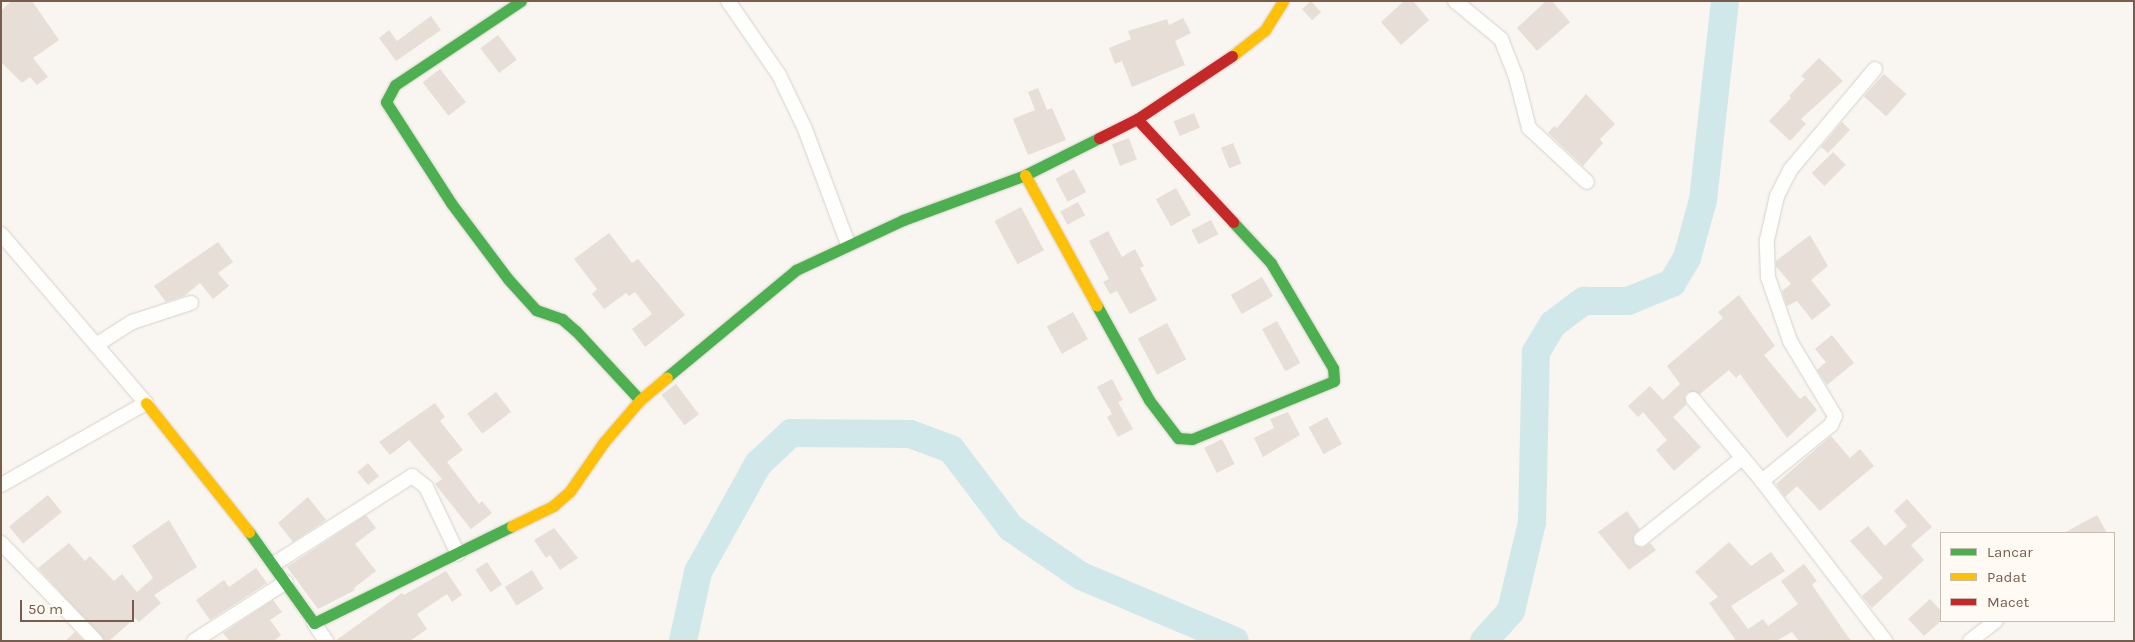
<!DOCTYPE html>
<style>
body{margin:0}
#map{position:relative;width:2135px;height:642px;overflow:hidden;background:#f9f5f0;font-family:Karla,sans-serif}
div>[style]{position:absolute}
[style*='--x']{left:calc(var(--x)*1px);top:calc(var(--y)*1px);width:calc(var(--w)*1px);rotate:calc(var(--a)*1deg)}
.river>*{height:28px;margin:-14px;padding:0 14px;transform-origin:14px;border-radius:14px;background:#d0e8ea}
.building>*{inset:0;background:#e6ded7;transform-origin:0 0}
.roads{filter:drop-shadow(0 0 1px #d7d1cb) drop-shadow(0 0 1px #d7d1cb)}
.street>*{height:14px;margin:-7px;padding:0 7px;transform-origin:7px;border-radius:7px;background:#fefefd}
.fast>*{height:11px;margin:-5.5px;padding:0 5.5px;transform-origin:5.5px;border-radius:5.5px;background:#4caf50}
.slow>*{height:11px;margin:-5.5px;padding:0 5.5px;transform-origin:5.5px;border-radius:5.5px;background:#ffc107}
.jam>*{height:11px;margin:-5.5px;padding:0 5.5px;transform-origin:5.5px;border-radius:5.5px;background:#c62828}
span{translate:-50% -50%;white-space:nowrap;text-align:center;line-height:1.15;-webkit-text-stroke:5px #fffaf3;paint-order:stroke}
.frame{position:absolute;inset:0;border:2px solid #7a5c4d;pointer-events:none}
.legend{position:absolute;left:1940px;top:532px;width:175px;height:90px;box-sizing:border-box;background:#fffaf3;border:1px solid #cabbb1;margin:0;padding:6px 9px;list-style:none;font-size:15px;color:#7a5c4d}
.legend li{display:flex;align-items:center;gap:10px;height:25px}
.legend b{width:25px;border:1px solid #cabbb1}
.scale{position:absolute;left:20px;top:600px;width:114px;height:22px;box-sizing:border-box;border:2px solid #7a5c4d;border-top:0;padding-left:6px;font-size:15px;line-height:18px;white-space:nowrap;color:#7a5c4d;-webkit-text-stroke:4px #fffaf3;paint-order:stroke}
</style>
<div id="map">
<div class="river">
<i style="--x:683;--y:641;--w:71;--a:-77.7"></i>
<i style="--x:698;--y:572;--w:124;--a:-60.9"></i>
<i style="--x:758;--y:464;--w:45;--a:-43.2"></i>
<i style="--x:791;--y:433;--w:119;--a:0.5"></i>
<i style="--x:910;--y:434;--w:44;--a:20.1"></i>
<i style="--x:951;--y:449;--w:99;--a:52.8"></i>
<i style="--x:1011;--y:528;--w:85;--a:34.4"></i>
<i style="--x:1081;--y:576;--w:167;--a:22.9"></i>
<i style="--x:1484;--y:641;--w:40;--a:-48"></i>
<i style="--x:1511;--y:611;--w:91;--a:-76.7"></i>
<i style="--x:1532;--y:522;--w:170;--a:-88.7"></i>
<i style="--x:1536;--y:352;--w:33;--a:-59"></i>
<i style="--x:1553;--y:324;--w:39;--a:-37"></i>
<i style="--x:1584;--y:301;--w:44;--a:0"></i>
<i style="--x:1628;--y:301;--w:48;--a:-22.2"></i>
<i style="--x:1672;--y:283;--w:29;--a:-59"></i>
<i style="--x:1687;--y:258;--w:60;--a:-74.6"></i>
<i style="--x:1703;--y:200;--w:200;--a:-83.7"></i>
</div>
<div class="building">
<i style="clip-path:polygon(11px 1px,32px 1px,59px 40px,33px 58px,48px 77px,37px 85px,30px 77px,22px 83px,1px 62px,1px 11px)"></i>
<i style="left:1311px;top:1px;width:15px;height:12px;rotate:48deg"></i>
<i style="clip-path:polygon(1404px 1px,1413px 1px,1429px 20px,1401px 45px,1381px 22px)"></i>
<i style="clip-path:polygon(1546px 1px,1552px 1px,1570px 22px,1537px 51px,1517px 28px)"></i>
<i style="clip-path:polygon(431px 16px,441px 30px,396px 61px,379px 38px,389px 30px,397px 41px)"></i>
<i style="clip-path:polygon(1183px 18px,1191px 33px,1175px 41px,1185px 65px,1132px 87px,1122px 61px,1115px 64px,1109px 48px,1131px 39px,1128px 31px,1167px 19px,1169px 25px)"></i>
<i style="left:498px;top:35px;width:31px;height:22px;rotate:53deg"></i>
<i style="clip-path:polygon(1819px 58px,1843px 81px,1801px 119px,1806px 124px,1790px 141px,1769px 121px,1791px 98px,1789px 96px,1805px 79px,1801px 76px)"></i>
<i style="left:440px;top:69px;width:42px;height:22px;rotate:52deg"></i>
<i style="left:1884px;top:74px;width:30px;height:30px;rotate:42deg"></i>
<i style="clip-path:polygon(1038px 88px,1047px 110px,1052px 108px,1066px 140px,1028px 155px,1013px 119px,1035px 110px,1028px 92px)"></i>
<i style="clip-path:polygon(1586px 94px,1615px 124px,1600px 139px,1603px 143px,1583px 166px,1548px 133px,1554px 126px,1557px 128px)"></i>
<i style="left:1194px;top:113px;width:16px;height:22px;rotate:68deg"></i>
<i style="clip-path:polygon(1842px 122px,1850px 130px,1828px 153px,1821px 147px)"></i>
<i style="left:1129px;top:138px;width:23px;height:18px;rotate:70deg"></i>
<i style="left:1233px;top:143px;width:22px;height:13px;rotate:68deg"></i>
<i style="left:1833px;top:152px;width:18px;height:30px;rotate:45deg"></i>
<i style="left:1074px;top:169px;width:26px;height:21px;rotate:62deg"></i>
<i style="left:1176px;top:188px;width:31px;height:23px;rotate:61deg"></i>
<i style="left:1078px;top:202px;width:15px;height:20px;rotate:62deg"></i>
<i style="left:1021px;top:207px;width:49px;height:30px;rotate:62deg"></i>
<i style="left:1211px;top:220px;width:16px;height:22px;rotate:63deg"></i>
<i style="clip-path:polygon(1108px 231px,1122px 257px,1135px 249px,1144px 266px,1140px 268px,1157px 300px,1130px 314px,1117px 291px,1110px 294px,1103px 282px,1109px 279px,1089px 241px)"></i>
<i style="clip-path:polygon(609px 233px,632px 263px,638px 259px,685px 315px,645px 347px,632px 329px,652px 314px,635px 292px,629px 296px,626px 293px,604px 309px,592px 294px,597px 289px,574px 259px)"></i>
<i style="clip-path:polygon(1810px 235px,1828px 266px,1811px 280px,1831px 305px,1812px 320px,1797px 301px,1787px 306px,1782px 291px,1791px 284px,1776px 266px,1776px 261px)"></i>
<i style="clip-path:polygon(218px 242px,233px 262px,218px 273px,229px 286px,213px 299px,200px 283px,184px 296px,166px 302px,154px 286px)"></i>
<i style="left:1262px;top:277px;width:22px;height:36px;rotate:60deg"></i>
<i style="clip-path:polygon(1739px 295px,1775px 346px,1764px 355px,1800px 399px,1805px 395px,1817px 410px,1787px 438px,1740px 374px,1736px 378px,1729px 370px,1700px 394px,1688px 392px,1685px 396px,1686px 405px,1673px 417px,1701px 447px,1674px 471px,1656px 450px,1667px 440px,1643px 412px,1638px 417px,1628px 406px,1650px 386px,1663px 400px,1680px 384px,1667px 366px,1723px 318px,1718px 312px)"></i>
<i style="left:1073px;top:312px;width:31px;height:30px;rotate:61deg"></i>
<i style="left:1277px;top:321px;width:48px;height:17px;rotate:61deg"></i>
<i style="left:1167px;top:323px;width:41px;height:33px;rotate:62deg"></i>
<i style="clip-path:polygon(1832px 335px,1854px 363px,1827px 385px,1817px 370px,1826px 362px,1815px 349px)"></i>
<i style="clip-path:polygon(1112px 379px,1123px 400px,1118px 402px,1133px 429px,1118px 437px,1107px 417px,1112px 414px,1097px 387px)"></i>
<i style="left:676px;top:384px;width:38px;height:18px;rotate:53deg"></i>
<i style="left:496px;top:392px;width:25px;height:36px;rotate:53deg"></i>
<i style="clip-path:polygon(435px 403px,445px 417px,440px 421px,463px 450px,447px 462px,479px 504px,482px 501px,492px 513px,471px 529px,435px 484px,442px 479px,409px 440px,390px 455px,379px 442px)"></i>
<i style="clip-path:polygon(1288px 412px,1300px 435px,1263px 457px,1254px 438px,1274px 428px,1270px 419px)"></i>
<i style="left:1327px;top:417px;width:31px;height:21px;rotate:61deg"></i>
<i style="clip-path:polygon(1831px 436px,1850px 458px,1860px 449px,1874px 466px,1820px 511px,1797px 486px,1785px 497px,1776px 484px)"></i>
<i style="left:1222px;top:439px;width:28px;height:20px;rotate:63deg"></i>
<i style="left:368px;top:463px;width:17px;height:14px;rotate:50deg"></i>
<i style="left:48px;top:495px;width:22px;height:50px;rotate:51deg"></i>
<i style="clip-path:polygon(308px 497px,326px 520px,293px 542px,278px 523px)"></i>
<i style="clip-path:polygon(1907px 499px,1932px 527px,1911px 545px,1924px 560px,1872px 608px,1862px 596px,1883px 578px,1850px 541px,1868px 526px,1885px 546px,1907px 526px,1894px 511px)"></i>
<i style="clip-path:polygon(1627px 511px,1640px 529px,1633px 536px,1634px 544px,1642px 548px,1650px 543px,1656px 550px,1629px 570px,1598px 532px)"></i>
<i style="clip-path:polygon(366px 515px,376px 528px,355px 544px,376px 571px,354px 588px,355px 590px,318px 609px,287px 567px)"></i>
<i style="clip-path:polygon(2097px 515px,2107px 533px,2064px 533px)"></i>
<i style="clip-path:polygon(169px 520px,197px 567px,154px 595px,161px 603px,139px 622px,135px 618px,109px 641px,105px 641px,38px 568px,69px 543px,85px 561px,90px 556px,114px 581px,122px 574px,137px 592px,153px 578px,132px 546px)"></i>
<i style="clip-path:polygon(554px 528px,578px 558px,560px 570px,550px 555px,546px 558px,534px 540px)"></i>
<i style="clip-path:polygon(1729px 542px,1751px 566px,1771px 552px,1785px 571px,1731px 606px,1748px 629px,1763px 619px,1768px 626px,1798px 604px,1781px 581px,1804px 564px,1817px 581px,1812px 585px,1851px 641px,1799px 641px,1792px 632px,1776px 641px,1733px 641px,1735px 639px,1709px 603px,1718px 597px,1695px 572px)"></i>
<i style="left:487px;top:562px;width:27px;height:14px;rotate:56deg"></i>
<i style="clip-path:polygon(256px 568px,267px 583px,210px 620px,196px 600px,224px 580px,229px 587px)"></i>
<i style="left:532px;top:570px;width:22px;height:32px;rotate:58deg"></i>
<i style="clip-path:polygon(446px 571px,462px 595px,452px 602px,447px 594px,417px 614px,427px 629px,410px 641px,335px 641px,402px 593px,404px 595px)"></i>
<i style="clip-path:polygon(1930px 599px,1941px 611px,1941px 621px,1924px 636px,1908px 619px)"></i>
<i style="clip-path:polygon(273px 600px,282px 612px,270px 620px,281px 635px,274px 641px,230px 641px,223px 633px)"></i>
<i style="clip-path:polygon(75px 632px,84px 641px,65px 641px)"></i>
</div>
<div class="roads">
<div class="street">
<i style="--x:728;--y:1;--w:90;--a:55.4"></i>
<i style="--x:779;--y:75;--w:60;--a:64.3"></i>
<i style="--x:805;--y:129;--w:123;--a:69.5"></i>
<i style="--x:1455;--y:1;--w:60;--a:39.6"></i>
<i style="--x:1501;--y:39;--w:41;--a:68.5"></i>
<i style="--x:1516;--y:77;--w:53;--a:75.7"></i>
<i style="--x:1529;--y:128;--w:79;--a:43"></i>
<i style="--x:1;--y:234;--w:223;--a:49.4"></i>
<i style="--x:146;--y:403;--w:167;--a:150.5"></i>
<i style="--x:96;--y:345;--w:43;--a:-32.6"></i>
<i style="--x:132;--y:322;--w:62;--a:-17.9"></i>
<i style="--x:1693;--y:399;--w:107;--a:49.9"></i>
<i style="--x:1762;--y:481;--w:202;--a:52.4"></i>
<i style="--x:1762;--y:481;--w:89;--a:-39.1"></i>
<i style="--x:1831;--y:425;--w:10;--a:-66"></i>
<i style="--x:1835;--y:416;--w:87;--a:-121"></i>
<i style="--x:1790;--y:341;--w:68;--a:-109"></i>
<i style="--x:1768;--y:277;--w:37;--a:-92"></i>
<i style="--x:1767;--y:240;--w:45;--a:-77.2"></i>
<i style="--x:1777;--y:196;--w:29;--a:-63"></i>
<i style="--x:1790;--y:170;--w:132;--a:-49.9"></i>
<i style="--x:1641;--y:539;--w:129;--a:-38.7"></i>
<i style="--x:1;--y:543;--w:136;--a:45.9"></i>
<i style="--x:274;--y:564;--w:164;--a:-32.5"></i>
<i style="--x:412;--y:476;--w:18;--a:38"></i>
<i style="--x:426;--y:487;--w:74;--a:64.5"></i>
<i style="--x:314;--y:623;--w:22;--a:56"></i>
<i style="--x:194;--y:641;--w:109;--a:-32.7"></i>
<i style="--x:1970;--y:641;--w:33;--a:-38"></i>
</div>
<div class="fast">
<i style="--x:521;--y:1;--w:151;--a:146.3"></i>
<i style="--x:395;--y:85;--w:19;--a:118"></i>
<i style="--x:386;--y:102;--w:120;--a:57.2"></i>
<i style="--x:451;--y:203;--w:95;--a:53.1"></i>
<i style="--x:508;--y:279;--w:42;--a:47.9"></i>
<i style="--x:536;--y:310;--w:28;--a:19"></i>
<i style="--x:562;--y:319;--w:18;--a:41"></i>
<i style="--x:576;--y:331;--w:94;--a:47.2"></i>
<i style="--x:1097;--y:306;--w:107;--a:61"></i>
<i style="--x:1149;--y:400;--w:48;--a:52.7"></i>
<i style="--x:1178;--y:438;--w:14;--a:4"></i>
<i style="--x:1192;--y:439;--w:153;--a:-22.2"></i>
<i style="--x:1334;--y:381;--w:13;--a:-94"></i>
<i style="--x:1333;--y:368;--w:122;--a:-120.6"></i>
<i style="--x:1271;--y:263;--w:56;--a:-132.8"></i>
<i style="--x:667;--y:377;--w:168;--a:-39.7"></i>
<i style="--x:796;--y:270;--w:118;--a:-25"></i>
<i style="--x:903;--y:220;--w:130;--a:-20.2"></i>
<i style="--x:1025;--y:175;--w:83;--a:-26.6"></i>
<i style="--x:249;--y:532;--w:112;--a:54.5"></i>
<i style="--x:314;--y:623;--w:220;--a:-26.1"></i>
</div>
<div class="slow">
<i style="--x:1232;--y:56;--w:42;--a:-38.2"></i>
<i style="--x:1265;--y:30;--w:34;--a:-58"></i>
<i style="--x:1025;--y:175;--w:149;--a:61.2"></i>
<i style="--x:146;--y:403;--w:165;--a:51.4"></i>
<i style="--x:512;--y:526;--w:46;--a:-26"></i>
<i style="--x:553;--y:506;--w:23;--a:-41"></i>
<i style="--x:570;--y:491;--w:60;--a:-55.2"></i>
<i style="--x:604;--y:442;--w:55;--a:-49.4"></i>
<i style="--x:640;--y:400;--w:35;--a:-40"></i>
</div>
<div class="jam">
<i style="--x:1137;--y:119;--w:141;--a:47"></i>
<i style="--x:1099;--y:138;--w:42;--a:-26.6"></i>
<i style="--x:1137;--y:119;--w:114;--a:-33.6"></i>
</div>
</div>
<div class="frame"></div>
<ul class="legend">
<li><b style="height:6px;background:#4caf50"></b>Lancar</li>
<li><b style="height:6px;background:#ffc107"></b>Padat</li>
<li><b style="height:6px;background:#c62828"></b>Macet</li>
</ul>
<div class="scale">50 m</div>
</div>
